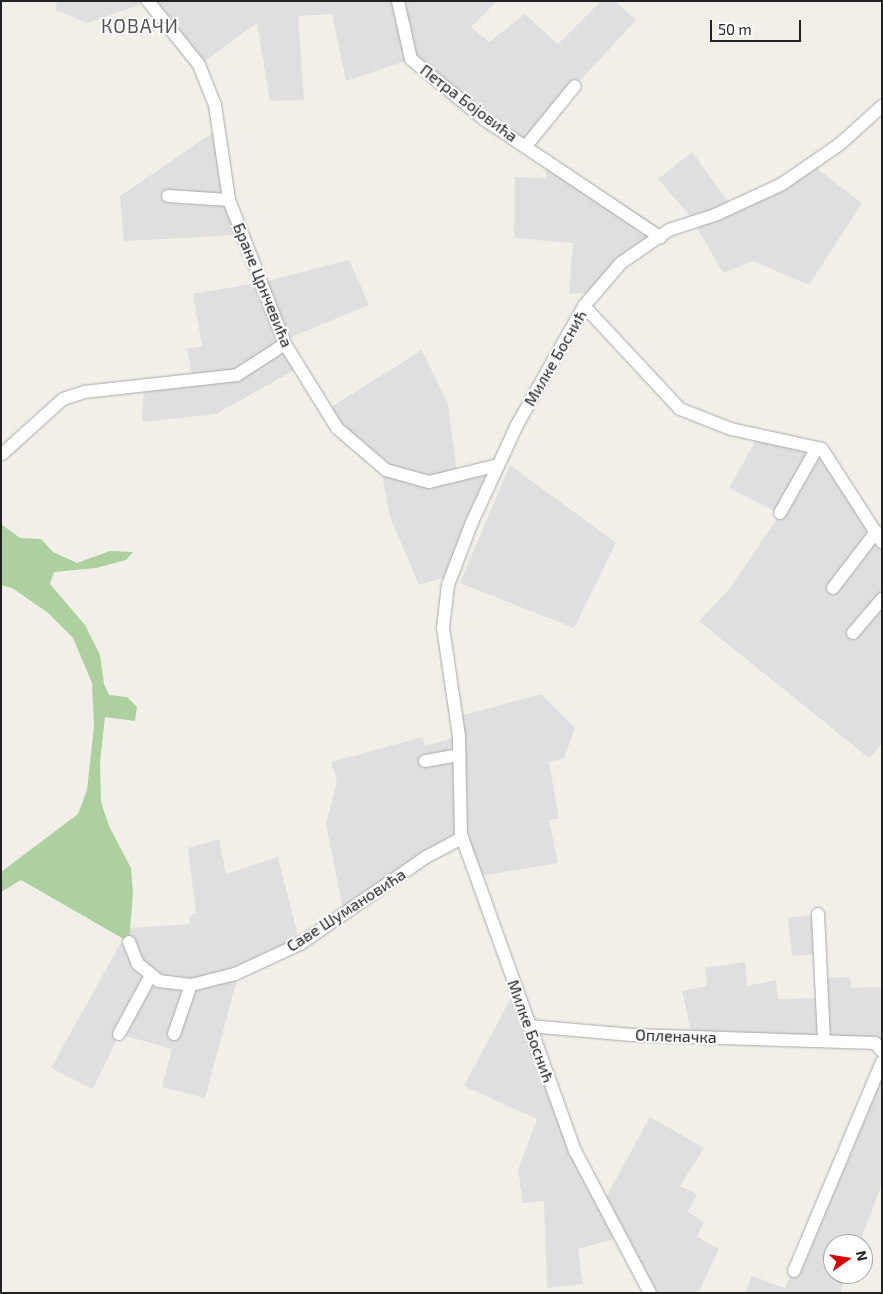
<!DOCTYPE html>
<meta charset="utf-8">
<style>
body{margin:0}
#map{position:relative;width:883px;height:1294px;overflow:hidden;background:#f2efe9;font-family:"Exo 2",sans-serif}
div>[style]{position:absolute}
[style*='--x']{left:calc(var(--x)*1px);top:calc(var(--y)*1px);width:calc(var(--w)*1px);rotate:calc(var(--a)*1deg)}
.residential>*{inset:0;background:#e0dfdf}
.forest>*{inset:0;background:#add19e}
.roads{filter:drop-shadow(0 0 1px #a9a9a9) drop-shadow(0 0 1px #a9a9a9)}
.minor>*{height:12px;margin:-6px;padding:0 6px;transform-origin:6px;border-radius:6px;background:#fff}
span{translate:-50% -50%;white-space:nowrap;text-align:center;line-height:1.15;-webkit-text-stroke:4px #fff;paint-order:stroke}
.street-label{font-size:16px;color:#222}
.quarter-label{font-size:19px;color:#555;letter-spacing:1px}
.frame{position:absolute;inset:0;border:2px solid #222;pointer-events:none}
.north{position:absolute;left:823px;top:1234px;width:50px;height:50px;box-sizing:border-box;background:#fff;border:1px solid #a7a7a7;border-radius:50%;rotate:77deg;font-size:14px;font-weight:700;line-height:20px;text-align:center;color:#222}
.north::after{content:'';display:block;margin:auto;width:18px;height:22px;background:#d40000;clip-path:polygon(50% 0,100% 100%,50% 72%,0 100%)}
.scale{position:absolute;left:710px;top:20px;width:91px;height:22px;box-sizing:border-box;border:2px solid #222;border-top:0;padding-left:6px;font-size:15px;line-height:18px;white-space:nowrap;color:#222;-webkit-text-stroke:4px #fff;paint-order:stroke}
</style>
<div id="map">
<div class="residential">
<i style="clip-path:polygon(57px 1px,497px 1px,471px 27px,489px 42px,525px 14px,558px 44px,601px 1px,615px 1px,636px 20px,575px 86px,529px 144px,664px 230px,693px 219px,658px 179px,692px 152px,732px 207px,811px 164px,862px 203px,809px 285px,753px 261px,723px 273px,694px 222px,669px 230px,591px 293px,569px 294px,573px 243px,514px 238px,515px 177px,546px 178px,546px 159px,411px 59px,346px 81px,332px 14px,298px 16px,304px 100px,270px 101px,257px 23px,199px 65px,148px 2px,87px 23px,56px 10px)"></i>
<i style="clip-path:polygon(214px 132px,224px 199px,263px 282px,349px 260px,369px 305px,284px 340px,328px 409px,422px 350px,448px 404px,457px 473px,493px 464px,445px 577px,419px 585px,390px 517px,381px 469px,332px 427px,296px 369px,216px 414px,142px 422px,144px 381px,193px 379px,187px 349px,202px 346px,193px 294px,256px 283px,238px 235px,124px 241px,120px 196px)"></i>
<i style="clip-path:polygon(759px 435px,822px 449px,882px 542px,882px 744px,869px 758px,699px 621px,731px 587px,780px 514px,729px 488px)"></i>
<i style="clip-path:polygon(510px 465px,616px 543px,574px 628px,460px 583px)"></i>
<i style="clip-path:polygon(541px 694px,575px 728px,564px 758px,549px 762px,559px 818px,549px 820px,558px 863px,475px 877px,462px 838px,344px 914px,326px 824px,337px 781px,331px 762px,422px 737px,425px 746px,459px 736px,457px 717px)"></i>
<i style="clip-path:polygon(219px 839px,226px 874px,278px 857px,300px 944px,239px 972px,205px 1098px,162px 1087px,172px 1049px,119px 1034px,93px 1089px,51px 1068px,122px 941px,129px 942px,128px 928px,190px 924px,189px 916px,196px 913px,188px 848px)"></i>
<i style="clip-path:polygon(818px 914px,823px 978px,850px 977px,851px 988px,882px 987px,882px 1051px,880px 1046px,692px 1036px,682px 991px,707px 986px,705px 968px,745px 962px,747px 986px,776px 980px,778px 999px,819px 998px,818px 954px,792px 956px,788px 918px)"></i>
<i style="clip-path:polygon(515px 990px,541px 1061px,604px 1201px,650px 1117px,704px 1148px,680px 1186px,697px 1194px,688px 1212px,704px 1222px,697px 1237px,719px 1249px,698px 1293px,650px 1293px,621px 1237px,578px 1249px,583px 1284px,547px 1288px,544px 1201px,523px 1203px,518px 1170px,537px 1119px,464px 1086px)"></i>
<i style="clip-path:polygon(882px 1062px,882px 1184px,859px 1244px,833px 1244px,833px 1274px,847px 1274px,840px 1293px,745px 1293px,752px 1276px,785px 1288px)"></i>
</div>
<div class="forest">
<i style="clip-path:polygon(1px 524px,20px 538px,41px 539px,53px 552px,77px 563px,110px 551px,133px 552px,126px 560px,96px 568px,54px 572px,50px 584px,85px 625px,100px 655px,104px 684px,109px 695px,127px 697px,137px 707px,135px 721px,105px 717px,100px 762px,101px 802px,109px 826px,131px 868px,133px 893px,129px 942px,21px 880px,1px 892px,1px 872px,78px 814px,87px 790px,94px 726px,92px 683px,73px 638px,47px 612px,12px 588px,1px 585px)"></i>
</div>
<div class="roads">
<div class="minor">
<i style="--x:148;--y:1;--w:82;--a:51.4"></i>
<i style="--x:199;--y:65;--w:43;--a:68.2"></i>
<i style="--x:215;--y:105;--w:96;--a:81.6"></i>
<i style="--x:229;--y:200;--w:155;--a:68.7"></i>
<i style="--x:285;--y:344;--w:99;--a:58.2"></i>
<i style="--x:337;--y:428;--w:65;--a:40.6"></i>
<i style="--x:386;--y:470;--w:45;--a:15.6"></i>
<i style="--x:429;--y:482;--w:71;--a:-13.8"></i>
<i style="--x:398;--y:1;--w:59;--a:77.4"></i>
<i style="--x:411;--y:59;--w:96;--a:39.5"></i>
<i style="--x:485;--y:120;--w:211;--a:33.8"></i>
<i style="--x:526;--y:146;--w:77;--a:-50.8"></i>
<i style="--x:168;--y:196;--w:61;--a:3.8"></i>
<i style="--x:584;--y:306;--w:141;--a:47"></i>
<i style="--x:680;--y:409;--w:55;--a:21.4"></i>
<i style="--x:731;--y:429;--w:93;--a:12.4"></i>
<i style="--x:822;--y:449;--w:111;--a:57.2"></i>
<i style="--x:2;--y:454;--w:82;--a:-42"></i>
<i style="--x:63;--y:399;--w:22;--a:-18"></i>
<i style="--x:84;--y:392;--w:154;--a:-6.3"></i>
<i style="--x:237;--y:375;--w:57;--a:-32.9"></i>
<i style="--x:780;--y:513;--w:75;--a:-60.4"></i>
<i style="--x:833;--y:588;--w:71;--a:-52.5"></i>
<i style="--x:853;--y:633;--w:45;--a:-49.5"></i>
<i style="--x:425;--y:761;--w:35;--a:-10"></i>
<i style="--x:818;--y:914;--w:126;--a:87.3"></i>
<i style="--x:129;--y:942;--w:24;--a:68"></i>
<i style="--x:138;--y:964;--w:27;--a:39"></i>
<i style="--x:159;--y:981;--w:32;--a:7"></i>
<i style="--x:191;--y:985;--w:45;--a:-14"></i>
<i style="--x:235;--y:974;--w:72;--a:-24.8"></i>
<i style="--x:300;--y:944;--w:153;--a:-34.6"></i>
<i style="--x:426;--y:857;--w:41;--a:-27.8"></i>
<i style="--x:529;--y:1026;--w:103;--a:5"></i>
<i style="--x:632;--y:1035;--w:243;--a:1.9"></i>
<i style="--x:875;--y:1043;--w:11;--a:49"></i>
<i style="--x:119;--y:1034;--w:67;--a:-61.5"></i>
<i style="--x:174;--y:1034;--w:52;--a:-70.9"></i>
<i style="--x:794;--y:1271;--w:227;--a:-67.2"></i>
<i style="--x:650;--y:1293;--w:161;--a:-117.8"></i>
<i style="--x:575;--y:1151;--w:336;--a:-109.8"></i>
<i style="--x:461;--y:835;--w:99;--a:-91.2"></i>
<i style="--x:459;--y:736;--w:109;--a:-98.4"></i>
<i style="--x:443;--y:628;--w:43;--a:-83.4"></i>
<i style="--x:448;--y:585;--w:67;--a:-69.1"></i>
<i style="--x:472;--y:522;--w:107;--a:-65.1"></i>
<i style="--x:517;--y:425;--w:137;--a:-60.6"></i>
<i style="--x:584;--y:306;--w:57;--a:-49.3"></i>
<i style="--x:621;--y:263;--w:58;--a:-34.5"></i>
<i style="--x:669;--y:230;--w:48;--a:-18.1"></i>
<i style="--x:715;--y:215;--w:74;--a:-24.8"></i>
<i style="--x:782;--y:184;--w:70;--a:-34.6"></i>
<i style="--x:840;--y:144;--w:57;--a:-42.1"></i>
</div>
</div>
<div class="street-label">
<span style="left:469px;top:103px;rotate:37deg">Петра Бојовића</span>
<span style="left:263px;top:285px;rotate:68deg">Бране Црнчевића</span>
<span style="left:555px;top:358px;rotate:-60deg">Милке Боснић</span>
<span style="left:346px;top:910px;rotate:-33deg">Саве Шумановића</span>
<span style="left:531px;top:1031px;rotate:70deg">Милке Боснић</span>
<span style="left:676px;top:1036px;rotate:2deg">Опленачка</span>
</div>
<div class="quarter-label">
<span style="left:140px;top:26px">КОВАЧИ</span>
</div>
<div class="frame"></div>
<div class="north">N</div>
<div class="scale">50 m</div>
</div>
